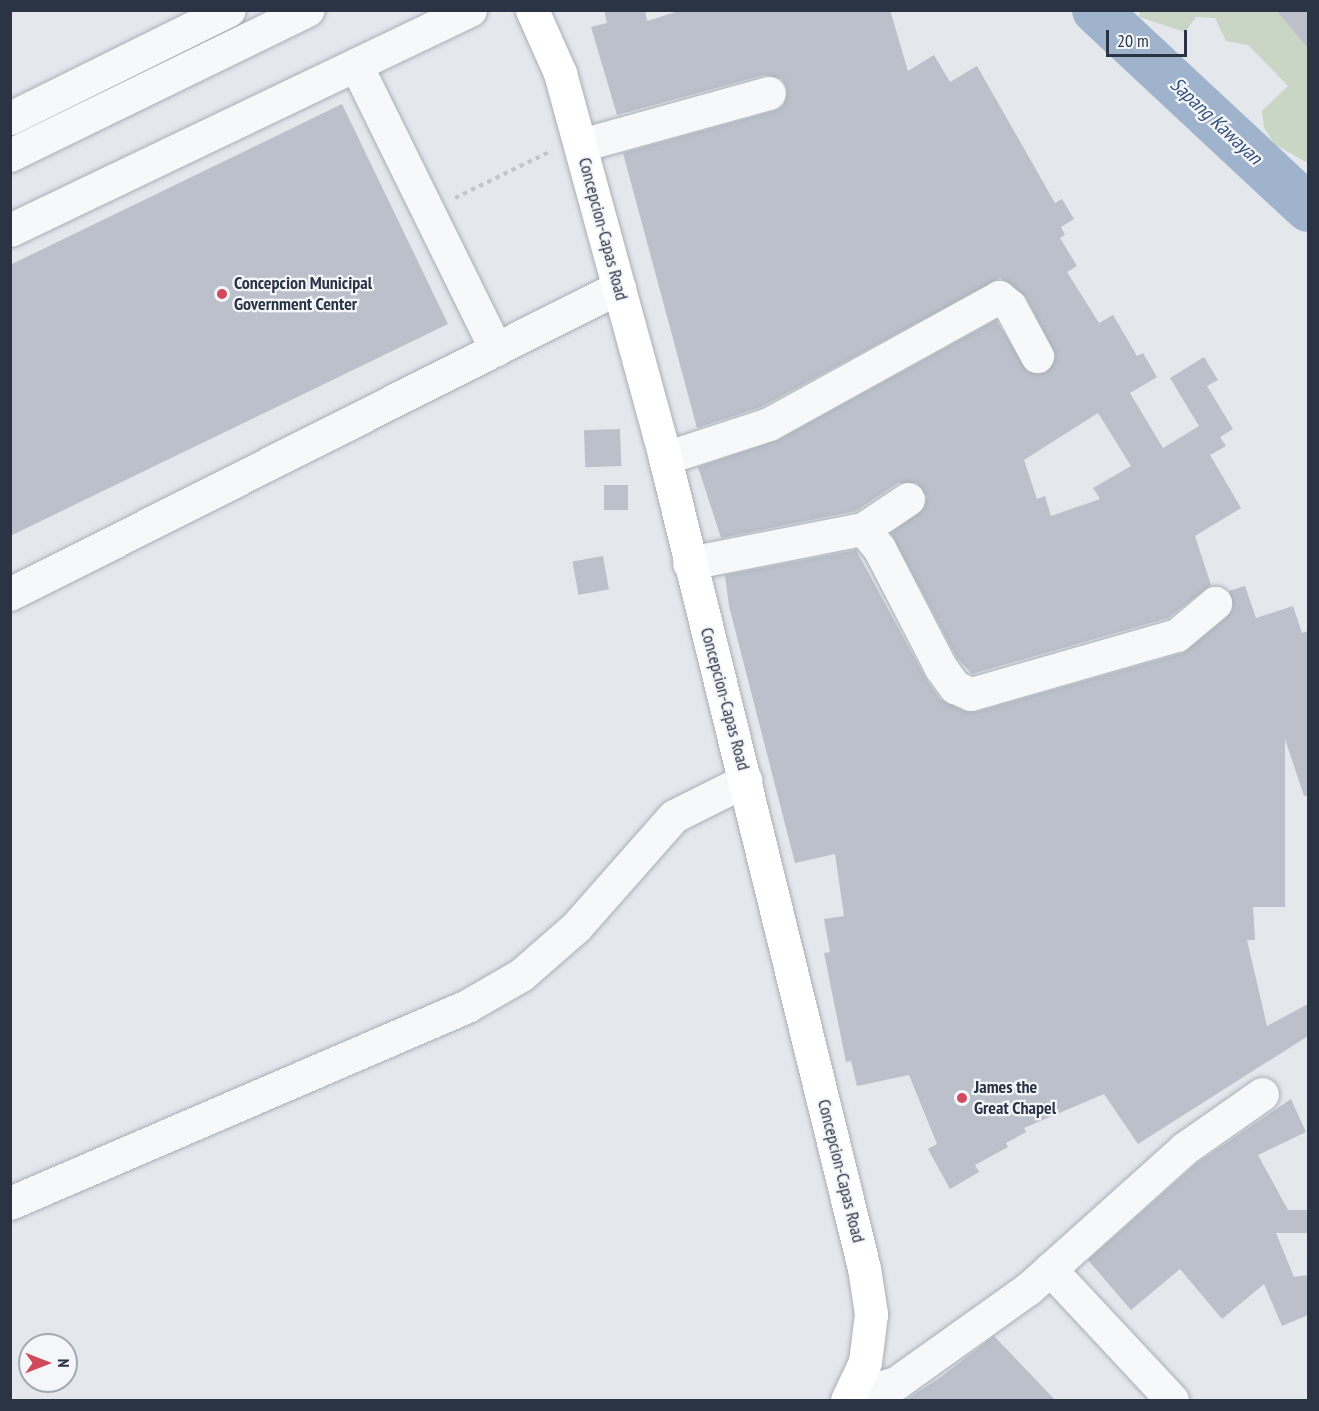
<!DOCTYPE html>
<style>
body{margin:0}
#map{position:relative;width:1319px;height:1411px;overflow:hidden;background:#e4e7ec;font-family:"PT Sans Narrow",sans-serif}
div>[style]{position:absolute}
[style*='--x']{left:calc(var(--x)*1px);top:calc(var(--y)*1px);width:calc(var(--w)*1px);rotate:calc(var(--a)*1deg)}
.green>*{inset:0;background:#c9d6c5}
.river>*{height:48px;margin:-24px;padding:0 24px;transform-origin:24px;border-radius:24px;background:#9fb4cc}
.building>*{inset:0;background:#bbc0ca;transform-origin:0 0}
.path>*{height:4px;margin-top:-2px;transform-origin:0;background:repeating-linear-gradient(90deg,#c2c5cb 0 4.5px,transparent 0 9px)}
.roads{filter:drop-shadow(0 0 2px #a9aeb7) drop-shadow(0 0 2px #a9aeb7)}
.minor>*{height:33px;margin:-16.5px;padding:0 16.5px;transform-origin:16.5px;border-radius:16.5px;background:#f7f8fa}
.major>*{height:33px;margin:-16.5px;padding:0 16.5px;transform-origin:16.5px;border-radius:16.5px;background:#fff}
.dots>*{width:16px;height:16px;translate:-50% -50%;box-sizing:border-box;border:3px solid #f4f6f9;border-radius:50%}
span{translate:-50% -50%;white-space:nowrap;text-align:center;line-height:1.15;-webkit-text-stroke:4.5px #f4f6f9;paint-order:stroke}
.street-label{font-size:18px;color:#2b3445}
.poi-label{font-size:18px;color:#2b3445;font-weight:700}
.left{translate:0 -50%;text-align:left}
.water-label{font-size:20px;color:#34527a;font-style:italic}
.frame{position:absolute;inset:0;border:12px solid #2b3445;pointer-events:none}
.north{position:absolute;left:18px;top:1333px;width:60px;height:60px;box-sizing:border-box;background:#f4f6f9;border:2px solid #a4a8b1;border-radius:50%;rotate:90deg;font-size:16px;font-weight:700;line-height:24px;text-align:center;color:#2b3445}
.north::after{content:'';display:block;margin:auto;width:21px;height:27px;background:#d1495b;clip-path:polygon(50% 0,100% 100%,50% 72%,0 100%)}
.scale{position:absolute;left:1106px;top:30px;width:81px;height:27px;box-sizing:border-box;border:3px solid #2b3445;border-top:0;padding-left:8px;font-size:18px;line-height:21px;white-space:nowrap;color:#2b3445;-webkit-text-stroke:4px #f4f6f9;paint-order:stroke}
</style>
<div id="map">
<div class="green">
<i style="clip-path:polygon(1140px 10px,1308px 11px,1308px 163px,1274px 144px,1264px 127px,1262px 111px,1288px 86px,1248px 45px,1226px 41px,1215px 18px,1196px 17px,1185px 32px,1139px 17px)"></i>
</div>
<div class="river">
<i style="--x:1096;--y:10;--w:290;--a:43"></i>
</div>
<div class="building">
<i style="clip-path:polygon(evenodd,604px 10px,645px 10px,647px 21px,682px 10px,890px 10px,908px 71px,934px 55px,950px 82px,977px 66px,1055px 203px,1062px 199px,1074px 219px,1061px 227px,1065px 235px,1060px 238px,1077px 266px,1067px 272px,1099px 323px,1113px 315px,1137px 356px,1143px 353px,1157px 377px,1130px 393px,1163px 448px,1199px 426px,1170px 378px,1204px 357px,1218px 380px,1207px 386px,1233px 429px,1220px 437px,1226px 446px,1210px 455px,1241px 508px,1195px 536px,1211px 585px,1168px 618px,972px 674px,957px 658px,891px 533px,924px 508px,927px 497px,917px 483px,898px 483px,856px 511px,721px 538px,698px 467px,778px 440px,996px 320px,1028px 372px,1046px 372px,1056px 356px,1026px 297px,1000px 278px,761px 407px,697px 428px,623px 153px,774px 111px,783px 106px,787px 89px,782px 79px,764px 75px,617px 115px,591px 27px,607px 23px,604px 10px,1098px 413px,1131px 466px,1093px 488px,1100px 499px,1051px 516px,1045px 496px,1037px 499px,1024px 460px,1098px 413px)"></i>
<i style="clip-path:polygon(1276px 10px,1308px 10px,1308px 48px)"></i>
<i style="clip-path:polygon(342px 104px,448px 324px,10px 536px,10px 265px)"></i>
<i style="left:620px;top:429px;width:37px;height:36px;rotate:88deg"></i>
<i style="left:604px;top:485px;width:24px;height:25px"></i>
<i style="clip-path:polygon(856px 550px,926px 679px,940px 699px,964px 711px,976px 712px,1183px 653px,1227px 617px,1233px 609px,1229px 591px,1245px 586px,1256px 618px,1293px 606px,1302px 633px,1308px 631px,1308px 796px,1304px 796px,1285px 739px,1285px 907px,1253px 907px,1255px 940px,1247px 940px,1267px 1026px,1308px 1004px,1308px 1036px,1138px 1144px,1104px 1094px,1024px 1128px,1026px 1132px,1006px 1143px,1008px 1147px,975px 1165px,979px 1172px,950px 1189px,928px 1149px,937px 1144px,909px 1075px,857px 1086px,851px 1061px,846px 1062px,824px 953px,830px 952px,824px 919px,844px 916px,835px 854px,795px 863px,729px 606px,725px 575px)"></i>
<i style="left:603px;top:556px;width:34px;height:31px;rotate:80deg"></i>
<i style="clip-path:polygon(1291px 1099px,1306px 1132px,1258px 1155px,1288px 1210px,1308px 1210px,1308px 1233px,1276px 1233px,1294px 1277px,1308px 1275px,1308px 1315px,1282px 1326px,1264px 1284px,1222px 1319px,1180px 1269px,1131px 1310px,1088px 1260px,1197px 1163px)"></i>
<i style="clip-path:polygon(994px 1336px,1056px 1401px,904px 1401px,941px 1377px)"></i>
</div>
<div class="path">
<i style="--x:455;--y:198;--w:107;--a:-26.1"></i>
</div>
<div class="roads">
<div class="minor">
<i style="--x:356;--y:65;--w:317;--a:63.8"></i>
<i style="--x:10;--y:118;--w:244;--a:-26.3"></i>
<i style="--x:581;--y:145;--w:195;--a:-15.5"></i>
<i style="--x:10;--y:155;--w:331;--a:-26"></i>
<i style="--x:10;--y:230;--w:510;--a:-25.56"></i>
<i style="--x:665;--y:458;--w:109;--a:-18.1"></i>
<i style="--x:769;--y:424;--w:263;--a:-28.9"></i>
<i style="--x:999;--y:297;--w:14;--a:39"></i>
<i style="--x:1010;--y:306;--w:57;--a:61.6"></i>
<i style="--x:863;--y:529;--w:54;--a:-33.7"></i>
<i style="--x:689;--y:563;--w:177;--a:-11.1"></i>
<i style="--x:863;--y:529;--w:25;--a:50"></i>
<i style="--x:879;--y:548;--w:135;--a:62.7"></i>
<i style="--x:941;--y:668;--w:24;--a:54"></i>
<i style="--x:955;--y:687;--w:17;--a:24"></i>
<i style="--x:971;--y:694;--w:214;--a:-16"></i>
<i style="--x:1177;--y:635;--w:50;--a:-40.1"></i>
<i style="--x:10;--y:594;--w:682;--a:-26.75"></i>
<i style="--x:10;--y:1203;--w:498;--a:-23.3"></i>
<i style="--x:467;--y:1006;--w:62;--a:-29.9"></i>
<i style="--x:521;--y:975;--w:73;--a:-41.1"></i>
<i style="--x:576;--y:927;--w:148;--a:-48.6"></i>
<i style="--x:674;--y:816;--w:80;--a:-26.6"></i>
<i style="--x:1050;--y:1269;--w:179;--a:47"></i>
<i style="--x:852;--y:1395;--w:46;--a:-15.3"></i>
<i style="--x:896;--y:1383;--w:162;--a:-35.5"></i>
<i style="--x:1028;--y:1289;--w:211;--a:-41.9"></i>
<i style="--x:1185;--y:1148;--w:94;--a:-35"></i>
</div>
<div class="major">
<i style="--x:532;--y:10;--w:69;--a:66"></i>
<i style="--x:560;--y:73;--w:399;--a:74.7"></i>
<i style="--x:665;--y:458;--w:834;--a:76.2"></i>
<i style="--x:864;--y:1268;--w:47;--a:81.3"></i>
<i style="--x:871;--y:1314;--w:48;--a:97.1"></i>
<i style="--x:865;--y:1362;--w:42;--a:115.3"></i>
</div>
</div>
<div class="dots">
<i style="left:222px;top:294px;background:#d1495b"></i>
<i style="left:962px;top:1098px;background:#d1495b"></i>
</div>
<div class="street-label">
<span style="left:603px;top:229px;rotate:75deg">Concepcion-Capas Road</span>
<span style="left:725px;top:699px;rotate:75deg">Concepcion-Capas Road</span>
<span style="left:841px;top:1171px;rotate:76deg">Concepcion-Capas Road</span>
</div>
<div class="poi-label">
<span class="left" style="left:234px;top:294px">Concepcion Municipal<br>Government Center</span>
<span class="left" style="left:974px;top:1098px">James the<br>Great Chapel</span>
</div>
<div class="water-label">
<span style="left:1216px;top:121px;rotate:43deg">Sapang Kawayan</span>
</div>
<div class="frame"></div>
<div class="north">N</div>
<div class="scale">20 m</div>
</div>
